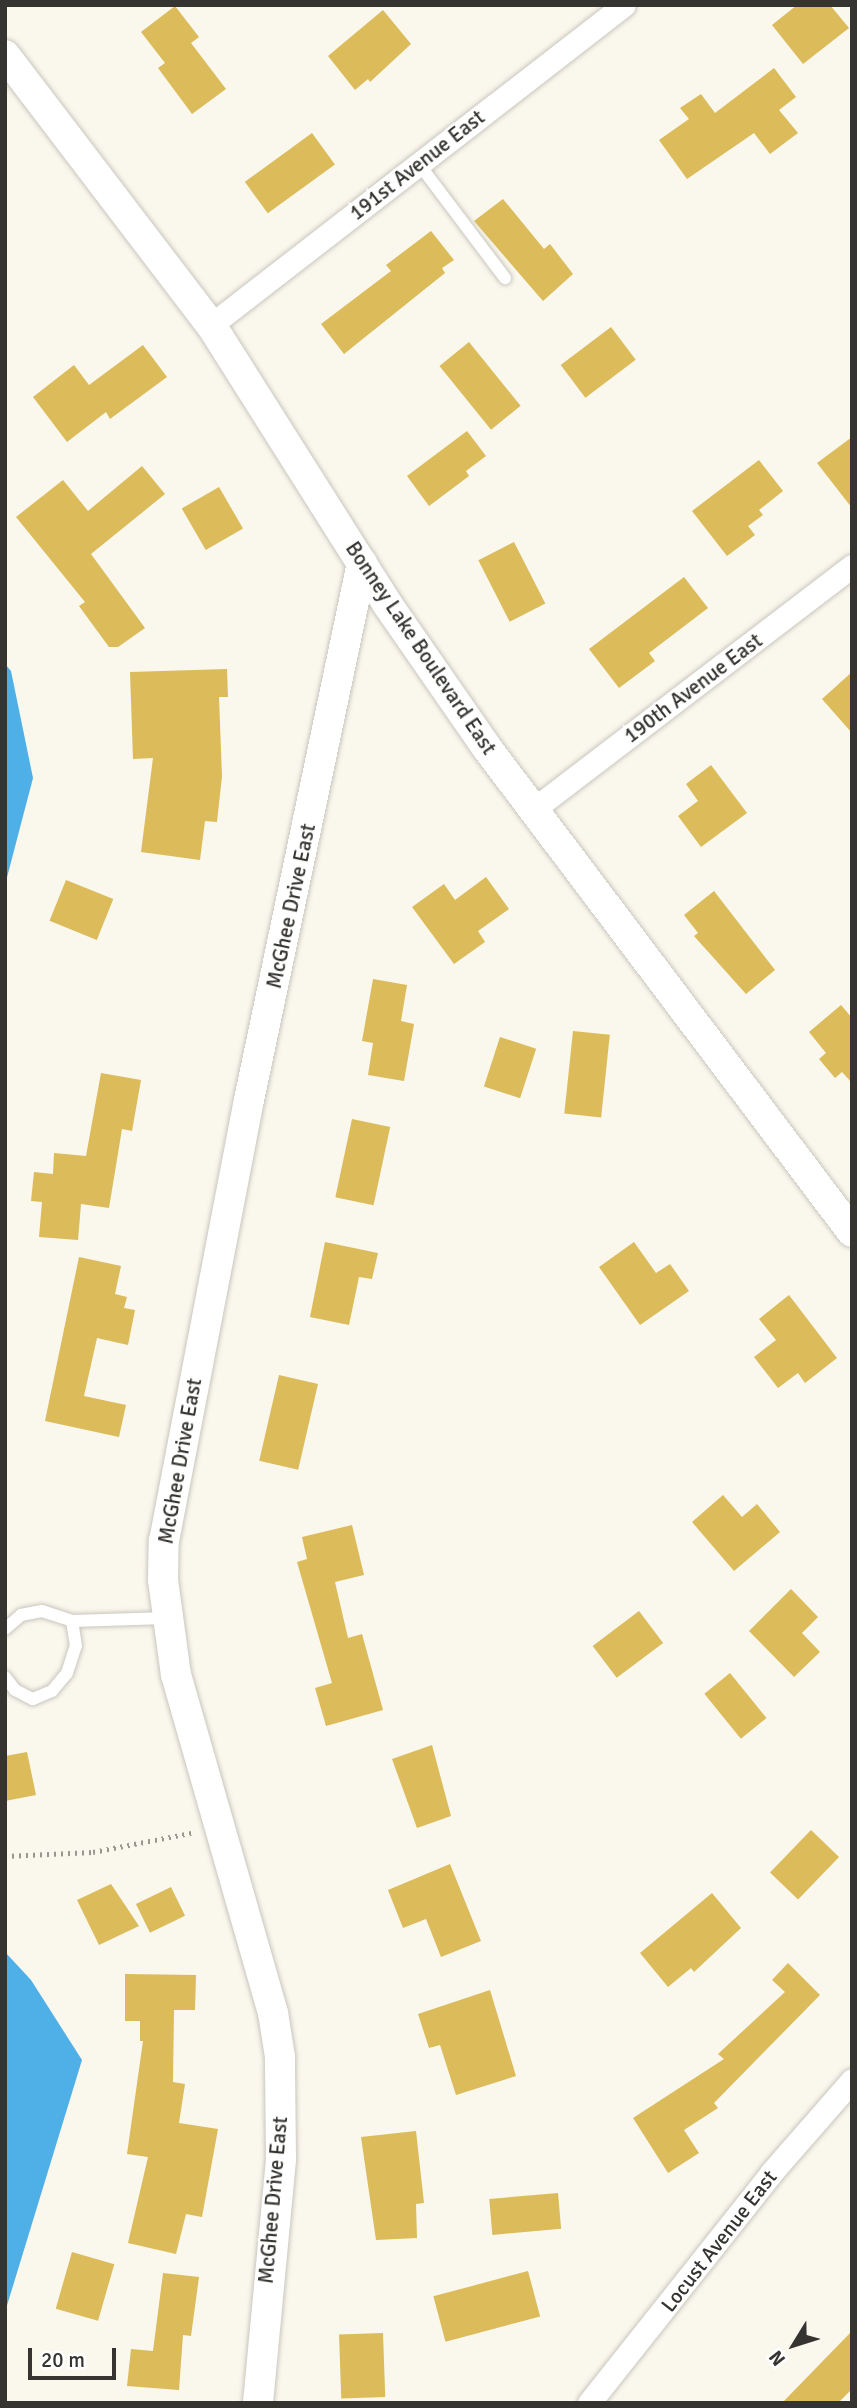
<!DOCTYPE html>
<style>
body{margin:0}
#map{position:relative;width:857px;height:2408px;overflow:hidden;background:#faf7ed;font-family:Signika,sans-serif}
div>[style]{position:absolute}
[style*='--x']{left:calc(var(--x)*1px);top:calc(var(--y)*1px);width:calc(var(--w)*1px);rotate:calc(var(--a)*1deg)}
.water>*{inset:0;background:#4fafe7}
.building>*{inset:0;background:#dbbb5a;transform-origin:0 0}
.path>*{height:4.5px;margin-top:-2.25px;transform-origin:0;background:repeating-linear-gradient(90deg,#999790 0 2px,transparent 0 7px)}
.roads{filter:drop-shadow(0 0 2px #c9c6bd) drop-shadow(0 0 2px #c9c6bd)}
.service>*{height:12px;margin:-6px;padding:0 6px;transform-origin:6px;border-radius:6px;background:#fff}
.minor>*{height:23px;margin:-11.5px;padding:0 11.5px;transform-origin:11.5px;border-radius:11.5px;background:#fff}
.tertiary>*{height:30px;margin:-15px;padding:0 15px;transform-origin:15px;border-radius:15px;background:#fff}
span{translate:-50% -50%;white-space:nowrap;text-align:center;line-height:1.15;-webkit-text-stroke:5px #fff;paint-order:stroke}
.street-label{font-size:21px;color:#353430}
.frame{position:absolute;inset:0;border:7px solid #353430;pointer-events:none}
.north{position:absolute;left:759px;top:2310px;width:70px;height:70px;-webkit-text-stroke:5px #fff;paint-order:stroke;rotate:232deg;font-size:19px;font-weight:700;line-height:28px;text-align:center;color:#353430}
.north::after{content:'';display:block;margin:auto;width:24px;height:32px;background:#353430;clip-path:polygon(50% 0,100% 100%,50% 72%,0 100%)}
.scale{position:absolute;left:28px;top:2348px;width:88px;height:32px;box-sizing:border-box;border:4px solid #353430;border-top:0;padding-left:9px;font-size:21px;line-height:24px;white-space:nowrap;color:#353430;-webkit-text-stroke:5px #fff;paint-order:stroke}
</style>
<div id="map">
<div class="water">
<i style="clip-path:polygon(5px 664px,11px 671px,33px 778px,5px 885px)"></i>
<i style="clip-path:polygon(5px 1952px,31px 1980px,82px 2060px,5px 2312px)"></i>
</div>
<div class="building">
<i style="clip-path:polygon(797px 5px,830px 5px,849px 28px,803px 64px,772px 25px)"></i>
<i style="clip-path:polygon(175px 6px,199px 37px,191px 43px,226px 89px,192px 114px,158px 68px,165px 63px,141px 32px)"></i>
<i style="clip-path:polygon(383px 10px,411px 44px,370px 82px,368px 79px,355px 90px,328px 56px)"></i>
<i style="clip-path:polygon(774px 68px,796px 97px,779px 110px,798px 133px,770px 154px,754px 133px,687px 179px,659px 140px,689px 119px,680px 108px,701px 94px,715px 113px)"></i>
<i style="left:312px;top:133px;width:39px;height:83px;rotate:54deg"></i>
<i style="clip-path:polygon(503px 199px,544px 249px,550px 244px,573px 274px,543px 301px,474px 221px)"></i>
<i style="clip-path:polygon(431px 231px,454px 260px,442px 268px,445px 273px,344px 354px,321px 324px,391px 271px,386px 265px)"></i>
<i style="left:611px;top:327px;width:41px;height:63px;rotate:53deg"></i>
<i style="left:469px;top:342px;width:82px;height:38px;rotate:51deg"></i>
<i style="clip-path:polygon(143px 345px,167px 377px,110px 419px,106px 412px,67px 442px,33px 397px,74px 365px,89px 385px)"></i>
<i style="clip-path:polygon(467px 431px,486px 456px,466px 471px,469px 476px,429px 506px,407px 476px)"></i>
<i style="clip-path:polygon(852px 437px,852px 508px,817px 463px)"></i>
<i style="clip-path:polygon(759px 460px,783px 491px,759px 510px,763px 515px,748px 526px,755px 535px,727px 556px,692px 511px)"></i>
<i style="clip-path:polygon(142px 466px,165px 494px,91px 554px,145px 628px,118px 647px,109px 647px,79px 606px,85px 602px,16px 517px,63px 480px,88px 511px)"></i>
<i style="left:219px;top:487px;width:48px;height:43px;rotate:60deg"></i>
<i style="left:514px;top:542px;width:69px;height:40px;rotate:63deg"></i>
<i style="clip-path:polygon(684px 577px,708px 608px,649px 653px,655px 661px,619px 688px,589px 649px)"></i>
<i style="clip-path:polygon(227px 669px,228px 697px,219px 697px,222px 776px,217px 822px,205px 821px,200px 860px,141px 852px,153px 758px,133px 759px,130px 672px)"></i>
<i style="clip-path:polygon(852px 672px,852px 733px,822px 699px)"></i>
<i style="clip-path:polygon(711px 765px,747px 813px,701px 847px,678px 816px,698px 801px,686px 784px)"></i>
<i style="clip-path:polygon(486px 877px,509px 909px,478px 931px,485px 942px,454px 964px,412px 907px,444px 884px,455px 900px)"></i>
<i style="left:66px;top:880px;width:51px;height:44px;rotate:22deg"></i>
<i style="clip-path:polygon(714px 891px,775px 970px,746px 994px,694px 936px,698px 933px,684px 915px)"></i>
<i style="clip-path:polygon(373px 979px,407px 985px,401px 1021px,414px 1024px,404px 1081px,368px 1075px,373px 1043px,362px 1041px)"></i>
<i style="clip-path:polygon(841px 1005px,852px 1018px,852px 1083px,842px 1072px,835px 1078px,819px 1059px,826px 1053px,809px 1032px)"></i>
<i style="left:573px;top:1031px;width:37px;height:83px;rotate:6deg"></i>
<i style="left:500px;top:1037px;width:38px;height:52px;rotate:18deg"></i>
<i style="clip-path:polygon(101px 1073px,141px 1080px,132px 1131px,122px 1129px,109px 1208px,81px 1204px,78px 1240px,39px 1237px,42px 1202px,31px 1201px,34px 1172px,53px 1174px,54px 1153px,86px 1156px)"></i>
<i style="left:352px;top:1119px;width:39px;height:80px;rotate:12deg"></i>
<i style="clip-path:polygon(325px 1242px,378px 1253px,372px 1279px,359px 1277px,349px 1325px,310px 1317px)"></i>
<i style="clip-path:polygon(634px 1242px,656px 1273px,670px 1264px,689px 1291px,640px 1325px,599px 1267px)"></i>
<i style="clip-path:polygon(79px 1257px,121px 1266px,115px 1294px,127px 1297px,124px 1308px,135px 1310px,128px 1345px,97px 1338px,84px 1396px,126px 1405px,119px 1437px,45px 1421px)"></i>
<i style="clip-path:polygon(789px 1295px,837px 1358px,805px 1383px,798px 1373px,778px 1388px,754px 1357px,776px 1340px,759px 1319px)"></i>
<i style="left:279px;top:1375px;width:40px;height:88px;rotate:13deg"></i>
<i style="clip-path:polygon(723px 1495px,742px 1517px,757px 1504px,780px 1532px,734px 1571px,692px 1522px)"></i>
<i style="clip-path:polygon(352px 1525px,364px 1575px,335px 1582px,348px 1638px,362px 1634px,383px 1710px,326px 1726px,315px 1688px,332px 1683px,297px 1562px,307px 1559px,302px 1537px)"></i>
<i style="clip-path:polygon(791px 1589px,818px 1617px,802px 1633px,820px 1652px,794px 1677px,749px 1631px)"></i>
<i style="left:639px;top:1611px;width:40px;height:58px;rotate:53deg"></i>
<i style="left:730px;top:1673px;width:58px;height:33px;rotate:51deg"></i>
<i style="clip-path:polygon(432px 1745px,451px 1816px,417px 1828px,392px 1759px)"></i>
<i style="clip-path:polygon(27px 1752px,36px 1795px,5px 1801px,5px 1756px)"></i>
<i style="left:811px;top:1830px;width:39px;height:59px;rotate:44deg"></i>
<i style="clip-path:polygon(450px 1864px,481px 1941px,441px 1957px,426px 1919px,403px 1928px,388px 1890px)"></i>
<i style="clip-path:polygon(111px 1884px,139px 1926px,99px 1945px,77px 1900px)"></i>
<i style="left:171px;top:1887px;width:32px;height:39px;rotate:64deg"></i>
<i style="clip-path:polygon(712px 1893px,741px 1928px,694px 1972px,691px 1968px,668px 1987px,640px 1953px)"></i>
<i style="clip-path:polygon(788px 1963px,820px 1995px,714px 2103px,718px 2108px,684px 2130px,699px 2153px,668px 2173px,633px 2118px,724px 2059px,718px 2054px,785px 1992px,772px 1980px)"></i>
<i style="clip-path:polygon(125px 1974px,196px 1975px,195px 2010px,174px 2010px,173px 2082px,185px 2084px,179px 2123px,218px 2129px,202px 2217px,186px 2214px,176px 2254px,128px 2243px,148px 2157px,127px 2154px,143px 2041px,140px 2041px,140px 2021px,125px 2021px)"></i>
<i style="clip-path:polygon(490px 1990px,516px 2076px,456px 2095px,440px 2045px,429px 2048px,418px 2014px)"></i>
<i style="clip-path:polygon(416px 2131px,424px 2203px,416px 2204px,417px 2238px,376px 2240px,361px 2137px)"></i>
<i style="left:558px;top:2193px;width:36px;height:69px;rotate:85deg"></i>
<i style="left:72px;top:2252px;width:44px;height:59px;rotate:16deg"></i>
<i style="left:528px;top:2271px;width:47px;height:98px;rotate:75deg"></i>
<i style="clip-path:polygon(163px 2273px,199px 2277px,191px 2336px,183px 2335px,179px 2390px,127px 2386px,131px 2349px,153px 2351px)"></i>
<i style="clip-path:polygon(852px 2331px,852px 2389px,838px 2403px,782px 2403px)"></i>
<i style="left:383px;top:2333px;width:64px;height:44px;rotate:88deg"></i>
</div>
<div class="path">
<i style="--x:5;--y:1856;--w:88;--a:-2.6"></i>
<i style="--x:93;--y:1852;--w:100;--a:-11"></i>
</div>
<div class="roads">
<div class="service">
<i style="--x:419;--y:164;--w:143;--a:53"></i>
<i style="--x:5;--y:1629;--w:21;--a:-41"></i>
<i style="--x:21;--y:1615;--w:21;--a:-11"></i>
<i style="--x:42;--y:1611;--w:32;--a:18"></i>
<i style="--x:72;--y:1621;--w:95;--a:-1.8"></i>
<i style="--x:5;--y:1677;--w:16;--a:52"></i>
<i style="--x:15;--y:1690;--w:20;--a:27"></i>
<i style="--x:33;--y:1699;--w:21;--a:-23"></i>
<i style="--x:52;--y:1691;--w:23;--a:-50"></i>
<i style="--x:67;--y:1673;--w:28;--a:-72"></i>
<i style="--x:76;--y:1646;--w:25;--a:-99"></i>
</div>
<div class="minor">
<i style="--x:211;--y:325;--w:522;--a:-37.77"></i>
<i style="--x:534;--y:809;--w:400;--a:-37.4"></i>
<i style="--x:589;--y:2403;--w:293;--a:-51.6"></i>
<i style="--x:771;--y:2173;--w:123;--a:-48.9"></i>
</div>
<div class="tertiary">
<i style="--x:5;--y:55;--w:340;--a:52.7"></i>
<i style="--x:211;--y:325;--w:331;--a:57.7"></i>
<i style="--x:388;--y:605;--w:174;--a:55.3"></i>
<i style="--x:487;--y:748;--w:606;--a:52.98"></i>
<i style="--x:258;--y:2403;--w:245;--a:-84.6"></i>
<i style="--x:281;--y:2159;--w:102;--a:-90.6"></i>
<i style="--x:280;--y:2057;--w:45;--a:-99"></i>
<i style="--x:273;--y:2013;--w:352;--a:-106"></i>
<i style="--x:176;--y:1675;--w:96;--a:-97.8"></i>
<i style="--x:163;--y:1580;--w:39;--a:-89"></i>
<i style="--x:164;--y:1541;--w:449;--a:-79.1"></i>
<i style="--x:249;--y:1100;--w:549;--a:-78.12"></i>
</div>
</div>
<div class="street-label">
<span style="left:417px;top:165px;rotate:-38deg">191st Avenue East</span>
<span style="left:421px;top:648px;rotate:56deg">Bonney Lake Boulevard East</span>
<span style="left:693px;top:688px;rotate:-37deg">190th Avenue East</span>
<span style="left:291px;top:906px;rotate:-78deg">McGhee Drive East</span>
<span style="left:180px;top:1461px;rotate:-80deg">McGhee Drive East</span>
<span style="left:273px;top:2200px;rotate:-85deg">McGhee Drive East</span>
<span style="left:719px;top:2241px;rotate:-52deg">Locust Avenue East</span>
</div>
<div class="frame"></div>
<div class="north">N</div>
<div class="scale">20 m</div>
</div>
